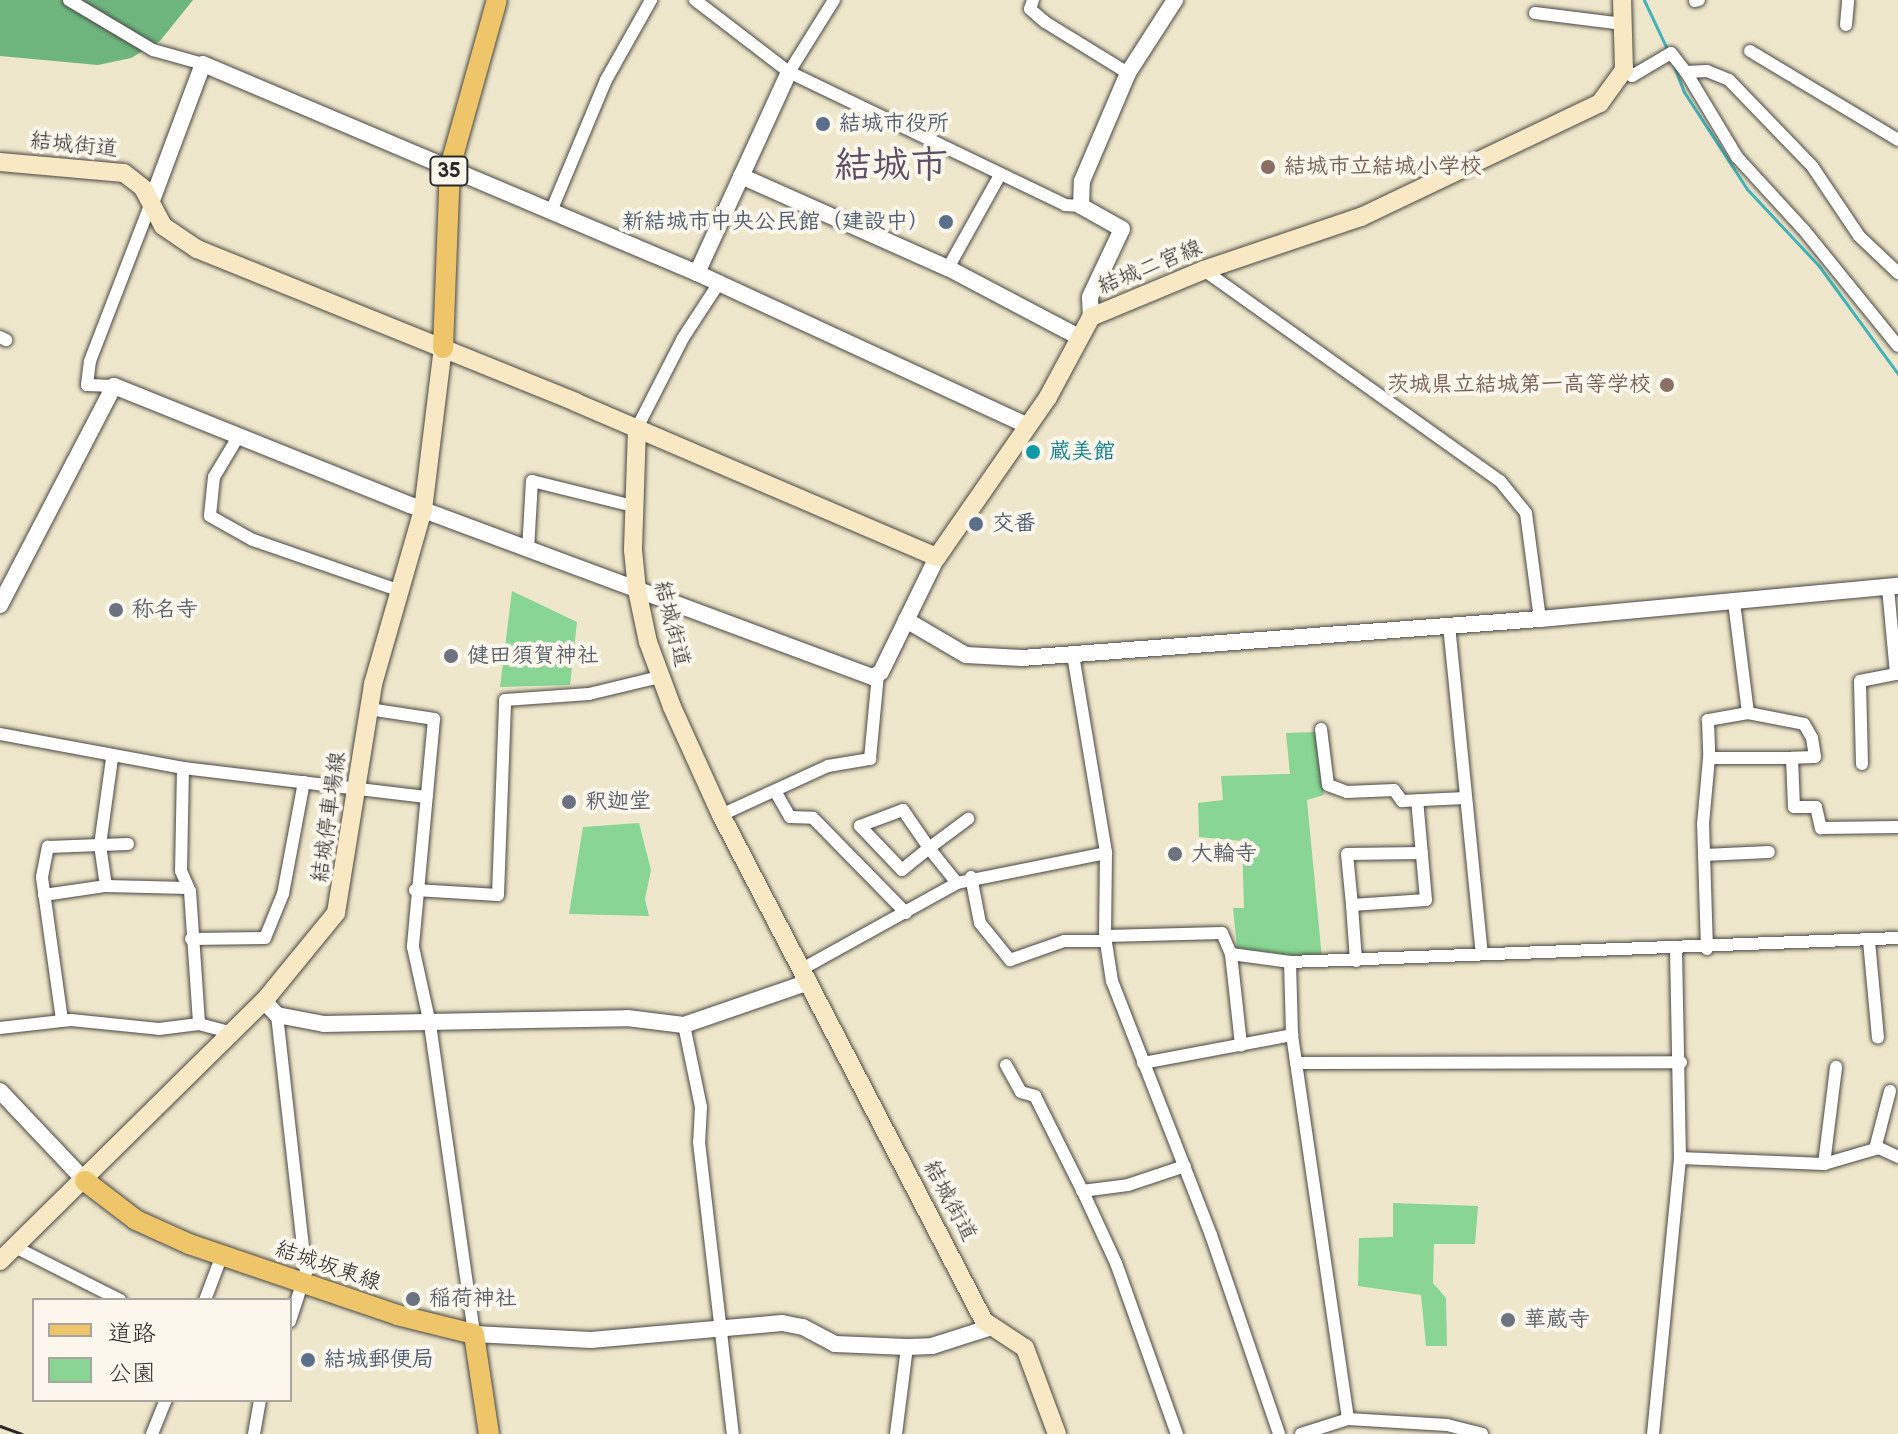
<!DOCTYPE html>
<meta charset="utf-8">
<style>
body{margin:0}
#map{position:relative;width:1898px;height:1434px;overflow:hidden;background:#efe7cb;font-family:"Balsamiq Sans","Klee One",sans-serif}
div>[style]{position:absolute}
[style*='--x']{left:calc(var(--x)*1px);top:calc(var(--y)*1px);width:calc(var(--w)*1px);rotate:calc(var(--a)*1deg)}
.green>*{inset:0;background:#88d594}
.forest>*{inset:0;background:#6eb67e}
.stream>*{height:3px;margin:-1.5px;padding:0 1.5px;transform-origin:1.5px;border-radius:1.5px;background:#42b3b9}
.roads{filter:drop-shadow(0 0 2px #484743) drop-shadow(0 0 2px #484743)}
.minor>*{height:12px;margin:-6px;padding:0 6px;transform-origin:6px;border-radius:6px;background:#fff}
.tertiary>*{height:16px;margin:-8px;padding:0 8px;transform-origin:8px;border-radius:8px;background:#fff}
.secondary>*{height:18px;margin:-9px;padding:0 9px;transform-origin:9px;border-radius:9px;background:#f8e8c3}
.primary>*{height:20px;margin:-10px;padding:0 10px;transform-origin:10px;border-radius:10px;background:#eec569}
.rail>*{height:3px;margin:-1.5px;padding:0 1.5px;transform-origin:1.5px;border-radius:1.5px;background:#2b2b2b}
.dots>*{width:22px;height:22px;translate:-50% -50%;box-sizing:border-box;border:4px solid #fbf7ec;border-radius:50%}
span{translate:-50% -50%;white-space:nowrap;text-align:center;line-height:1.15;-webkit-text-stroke:8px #fbf7ec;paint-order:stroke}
.shield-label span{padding:2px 6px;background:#fbf7ec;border:2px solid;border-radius:6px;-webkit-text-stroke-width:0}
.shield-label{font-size:20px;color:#2b2b2b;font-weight:700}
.service-label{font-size:22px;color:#4e5e75;font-weight:700}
.left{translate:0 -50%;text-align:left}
.right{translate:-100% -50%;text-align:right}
.street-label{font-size:22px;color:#2b2b2b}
.education-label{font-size:22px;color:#785e54;font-weight:700}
.culture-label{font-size:22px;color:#0d838f;font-weight:700}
.worship-label{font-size:22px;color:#5b616d;font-weight:700}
.town-label{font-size:38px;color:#5d4f66;font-weight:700}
.legend{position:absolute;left:32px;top:1298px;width:260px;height:104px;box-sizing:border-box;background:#fbf7ec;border:2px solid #a8a59f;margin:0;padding:10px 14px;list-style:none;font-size:24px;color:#2b2b2b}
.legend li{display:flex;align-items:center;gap:16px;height:40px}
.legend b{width:40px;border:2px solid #a8a59f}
</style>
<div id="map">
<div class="green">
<i style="clip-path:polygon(512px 591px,577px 622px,570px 685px,500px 687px)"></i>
<i style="clip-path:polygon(1315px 732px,1324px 795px,1307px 800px,1322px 959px,1237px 948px,1233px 908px,1244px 908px,1242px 841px,1199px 837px,1198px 803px,1223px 800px,1221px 776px,1290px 774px,1286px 733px)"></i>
<i style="clip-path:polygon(639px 823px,651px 870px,645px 899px,649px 916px,569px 914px,583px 827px)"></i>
<i style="clip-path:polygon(1393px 1203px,1478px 1206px,1475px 1244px,1434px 1244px,1433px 1283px,1446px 1298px,1447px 1346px,1426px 1346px,1421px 1295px,1358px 1286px,1359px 1238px,1393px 1237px)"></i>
</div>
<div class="forest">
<i style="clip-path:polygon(0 0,193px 0,160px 41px,131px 58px,98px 65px,0 56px)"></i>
</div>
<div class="stream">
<i style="--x:1644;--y:0;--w:56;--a:64.8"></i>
<i style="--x:1672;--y:61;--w:33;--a:69"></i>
<i style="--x:1684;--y:92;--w:116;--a:57"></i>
<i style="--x:1747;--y:189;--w:105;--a:46.9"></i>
<i style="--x:1819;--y:266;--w:134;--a:53.8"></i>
</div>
<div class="roads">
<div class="minor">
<i style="--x:69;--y:0;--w:98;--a:30.8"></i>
<i style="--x:153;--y:50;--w:52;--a:15.6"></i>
<i style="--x:695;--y:0;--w:118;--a:37.5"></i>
<i style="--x:789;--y:72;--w:306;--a:25.7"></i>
<i style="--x:1065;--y:205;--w:16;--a:4"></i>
<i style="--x:1033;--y:0;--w:9;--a:108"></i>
<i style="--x:1030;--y:9;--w:20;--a:41"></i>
<i style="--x:1045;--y:22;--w:97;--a:31.6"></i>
<i style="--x:1695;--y:1;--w:4;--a:-14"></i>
<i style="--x:1535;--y:13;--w:89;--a:7.1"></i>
<i style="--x:1846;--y:25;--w:25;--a:-85"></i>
<i style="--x:1750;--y:51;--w:173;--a:31"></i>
<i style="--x:1624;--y:70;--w:10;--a:37"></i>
<i style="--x:1632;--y:76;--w:45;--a:-30.5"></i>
<i style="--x:1671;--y:53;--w:24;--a:52"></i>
<i style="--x:1686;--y:72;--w:21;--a:-3"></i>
<i style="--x:1707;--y:71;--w:24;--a:22"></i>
<i style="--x:1729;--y:80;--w:120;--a:46"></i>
<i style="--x:1812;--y:166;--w:84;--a:56.1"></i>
<i style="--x:1859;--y:236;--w:54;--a:43.5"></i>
<i style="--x:789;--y:72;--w:85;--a:-58"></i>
<i style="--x:1686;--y:72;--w:99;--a:59"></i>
<i style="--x:1737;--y:157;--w:99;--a:47.5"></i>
<i style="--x:1804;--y:230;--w:149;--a:51"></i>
<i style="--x:552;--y:209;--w:140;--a:-67.3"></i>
<i style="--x:606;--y:80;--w:92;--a:-60.6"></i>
<i style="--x:948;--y:268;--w:107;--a:-60.8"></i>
<i style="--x:1204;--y:270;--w:364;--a:35.5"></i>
<i style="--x:1500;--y:481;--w:41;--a:50.9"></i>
<i style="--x:1526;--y:513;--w:107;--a:82.5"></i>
<i style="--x:0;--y:337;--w:7;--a:27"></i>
<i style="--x:114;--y:386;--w:27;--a:-178"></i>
<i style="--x:87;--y:385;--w:24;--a:-83"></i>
<i style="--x:90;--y:361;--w:169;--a:-68.9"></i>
<i style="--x:637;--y:428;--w:101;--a:-62.9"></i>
<i style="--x:683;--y:338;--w:66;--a:-56.8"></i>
<i style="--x:238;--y:437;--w:47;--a:121"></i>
<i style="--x:214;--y:477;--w:39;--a:96"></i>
<i style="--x:210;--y:516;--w:49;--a:29.2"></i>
<i style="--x:253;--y:540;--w:152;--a:19.1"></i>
<i style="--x:528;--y:550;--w:69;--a:-86.7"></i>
<i style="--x:532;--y:481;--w:104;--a:13.9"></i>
<i style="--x:1734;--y:602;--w:112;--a:82.8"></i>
<i style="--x:1748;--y:713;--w:57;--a:11.1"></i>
<i style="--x:1804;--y:724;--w:16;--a:60"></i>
<i style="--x:1812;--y:738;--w:19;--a:81"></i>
<i style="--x:1815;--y:757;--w:23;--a:178"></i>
<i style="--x:1792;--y:758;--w:49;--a:87.7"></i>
<i style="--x:1794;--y:807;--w:22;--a:0"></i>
<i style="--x:1816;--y:807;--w:22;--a:77"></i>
<i style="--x:1821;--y:828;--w:77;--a:-0.7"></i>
<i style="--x:1449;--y:625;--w:330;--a:84.3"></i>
<i style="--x:1073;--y:655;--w:201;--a:80.5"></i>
<i style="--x:1106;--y:853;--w:83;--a:90.7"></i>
<i style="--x:1105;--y:936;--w:46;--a:81.2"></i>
<i style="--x:1112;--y:981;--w:273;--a:68.7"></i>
<i style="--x:1211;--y:1235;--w:210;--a:71.1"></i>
<i style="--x:369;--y:709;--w:66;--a:8.7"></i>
<i style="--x:434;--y:719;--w:229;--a:95.3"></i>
<i style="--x:413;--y:947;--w:79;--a:77.6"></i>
<i style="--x:430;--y:1024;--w:313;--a:81.9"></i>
<i style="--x:1748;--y:713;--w:41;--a:170.1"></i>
<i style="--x:1708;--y:720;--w:38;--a:88"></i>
<i style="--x:1709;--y:758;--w:83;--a:0"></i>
<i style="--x:1321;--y:729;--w:56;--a:82.9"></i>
<i style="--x:1328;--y:785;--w:20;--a:20"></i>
<i style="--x:1347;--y:792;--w:47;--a:-2.4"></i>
<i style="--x:1394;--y:790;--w:14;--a:54"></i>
<i style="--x:1402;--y:801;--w:63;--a:-2.7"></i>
<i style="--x:0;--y:734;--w:186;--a:10.5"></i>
<i style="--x:183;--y:768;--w:245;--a:6.8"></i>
<i style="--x:1862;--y:764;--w:83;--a:-91.4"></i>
<i style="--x:1860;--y:681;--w:37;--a:-11"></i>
<i style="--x:1896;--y:674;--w:87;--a:-95.3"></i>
<i style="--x:183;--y:768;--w:103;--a:91.1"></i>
<i style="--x:181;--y:871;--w:22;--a:66"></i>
<i style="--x:190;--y:891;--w:133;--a:86.1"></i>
<i style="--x:775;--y:791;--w:30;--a:60"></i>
<i style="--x:790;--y:817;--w:23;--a:2"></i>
<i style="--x:813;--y:818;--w:133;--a:45.6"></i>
<i style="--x:903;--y:810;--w:46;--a:55.6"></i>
<i style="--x:929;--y:848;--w:35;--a:141"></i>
<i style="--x:902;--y:870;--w:61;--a:-133.7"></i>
<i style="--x:860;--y:826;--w:46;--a:-20.4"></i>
<i style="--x:721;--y:815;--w:118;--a:-24.6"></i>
<i style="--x:828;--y:766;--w:43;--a:-9.5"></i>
<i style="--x:870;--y:759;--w:84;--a:-84.6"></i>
<i style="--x:128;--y:844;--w:28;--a:178"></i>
<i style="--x:100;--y:845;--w:41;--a:81.7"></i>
<i style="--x:106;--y:886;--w:82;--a:1.4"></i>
<i style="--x:1704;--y:855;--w:65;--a:-2.6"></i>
<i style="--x:971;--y:877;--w:47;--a:78.9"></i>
<i style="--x:980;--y:923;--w:48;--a:51"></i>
<i style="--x:1010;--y:960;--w:57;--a:-19.4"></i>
<i style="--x:1064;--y:941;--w:42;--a:0"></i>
<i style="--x:957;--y:883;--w:45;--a:-128.7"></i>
<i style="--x:929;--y:848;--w:49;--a:-36.6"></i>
<i style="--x:415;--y:890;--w:83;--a:3.4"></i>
<i style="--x:498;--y:895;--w:195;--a:-87.9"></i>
<i style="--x:505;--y:700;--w:84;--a:-4.1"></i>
<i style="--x:589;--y:694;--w:73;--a:-13.5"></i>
<i style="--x:44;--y:895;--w:63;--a:-8.3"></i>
<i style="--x:1352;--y:905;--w:51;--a:-95.6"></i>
<i style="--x:1347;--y:854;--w:75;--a:-0.8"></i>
<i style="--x:1105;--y:936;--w:117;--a:-1.5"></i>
<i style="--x:1222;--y:933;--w:23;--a:67"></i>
<i style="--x:1231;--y:954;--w:60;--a:7.7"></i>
<i style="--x:1290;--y:962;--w:608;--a:-2.26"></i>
<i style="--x:191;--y:939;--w:74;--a:-0.8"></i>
<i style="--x:265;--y:938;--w:48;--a:-67.8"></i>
<i style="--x:283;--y:894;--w:114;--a:-79.4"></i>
<i style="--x:1869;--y:941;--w:97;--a:84.7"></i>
<i style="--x:1707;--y:949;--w:125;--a:-91.8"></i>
<i style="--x:1703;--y:824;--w:66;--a:-84.8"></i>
<i style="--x:1231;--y:954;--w:92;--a:83.7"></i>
<i style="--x:1356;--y:961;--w:56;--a:-94.1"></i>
<i style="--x:1352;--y:905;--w:74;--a:-3.9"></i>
<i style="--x:1426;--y:900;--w:100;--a:-95.1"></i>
<i style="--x:1290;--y:962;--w:73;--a:88.4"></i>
<i style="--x:1292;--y:1035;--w:388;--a:81.7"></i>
<i style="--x:802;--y:969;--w:177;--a:-29"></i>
<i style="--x:957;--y:883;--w:152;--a:-11.4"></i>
<i style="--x:277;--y:1015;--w:259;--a:83.6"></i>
<i style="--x:306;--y:1272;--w:52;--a:108.1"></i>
<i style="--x:62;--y:1020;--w:144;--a:-98"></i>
<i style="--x:42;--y:877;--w:31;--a:-79"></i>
<i style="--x:48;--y:847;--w:52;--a:-2.2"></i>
<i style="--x:100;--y:845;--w:88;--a:-82.1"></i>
<i style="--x:684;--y:1025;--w:84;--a:78.3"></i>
<i style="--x:701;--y:1107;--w:35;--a:93"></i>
<i style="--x:699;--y:1142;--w:294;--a:83.4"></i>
<i style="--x:0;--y:1028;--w:71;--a:-6.4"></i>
<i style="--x:71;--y:1020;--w:88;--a:5.8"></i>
<i style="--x:159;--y:1029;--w:40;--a:-7.1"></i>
<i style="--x:199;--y:1024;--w:35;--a:15"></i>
<i style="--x:1143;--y:1063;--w:152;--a:-10.6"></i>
<i style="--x:1296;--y:1063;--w:385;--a:-0.1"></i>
<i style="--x:1006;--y:1065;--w:31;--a:61"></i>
<i style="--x:1021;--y:1092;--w:15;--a:16"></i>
<i style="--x:1035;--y:1096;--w:112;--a:63.4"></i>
<i style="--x:1085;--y:1196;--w:74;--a:65.2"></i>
<i style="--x:1116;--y:1263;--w:182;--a:70.4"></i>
<i style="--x:1875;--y:1149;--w:60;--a:-75.5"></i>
<i style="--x:1680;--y:1158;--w:144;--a:2.4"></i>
<i style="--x:1824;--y:1164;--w:57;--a:-16.2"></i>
<i style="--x:1879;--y:1148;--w:21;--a:25"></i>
<i style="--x:1824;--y:1164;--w:98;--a:-82.9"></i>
<i style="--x:1082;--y:1191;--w:46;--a:-7.4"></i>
<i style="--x:1128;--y:1185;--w:60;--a:-18.4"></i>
<i style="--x:15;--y:1247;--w:118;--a:26.8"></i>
<i style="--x:205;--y:1300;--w:48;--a:-69.3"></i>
<i style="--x:152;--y:1434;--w:37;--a:-68"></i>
<i style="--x:254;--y:1434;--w:35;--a:-80"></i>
<i style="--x:896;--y:1434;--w:88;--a:-82.8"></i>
<i style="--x:1301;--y:1434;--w:49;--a:-17.7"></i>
<i style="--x:1348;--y:1419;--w:99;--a:3.5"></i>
<i style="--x:1447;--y:1425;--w:36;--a:14"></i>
<i style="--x:1653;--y:1434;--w:277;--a:-84.4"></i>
<i style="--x:1680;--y:1158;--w:209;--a:-91.1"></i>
</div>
<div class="tertiary">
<i style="--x:741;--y:176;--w:227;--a:24"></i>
<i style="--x:948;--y:268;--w:146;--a:27.8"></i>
<i style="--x:151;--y:203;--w:148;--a:-69.5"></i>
<i style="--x:203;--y:64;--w:536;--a:22.93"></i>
<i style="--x:697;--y:273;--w:365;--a:24.8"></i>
<i style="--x:697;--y:273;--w:221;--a:-65.4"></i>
<i style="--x:1091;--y:317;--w:20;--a:-93"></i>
<i style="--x:1090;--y:297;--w:75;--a:-64.8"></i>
<i style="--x:1122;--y:229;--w:47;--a:-150.7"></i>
<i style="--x:1081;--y:206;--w:25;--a:-88"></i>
<i style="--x:1082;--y:181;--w:117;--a:-66.9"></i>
<i style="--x:1128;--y:73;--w:87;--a:-57.2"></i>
<i style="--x:0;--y:605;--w:247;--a:-62.5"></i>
<i style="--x:114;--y:386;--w:319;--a:21.9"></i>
<i style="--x:410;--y:505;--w:494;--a:20.4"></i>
<i style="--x:873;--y:677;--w:9;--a:-32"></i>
<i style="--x:881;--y:672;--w:128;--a:-64"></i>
<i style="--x:906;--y:620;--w:69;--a:30.3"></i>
<i style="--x:966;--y:655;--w:56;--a:3.1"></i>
<i style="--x:1022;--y:658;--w:519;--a:-4.31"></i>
<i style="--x:1540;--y:619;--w:360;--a:-5.3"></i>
<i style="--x:264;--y:1001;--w:19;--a:47"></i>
<i style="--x:277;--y:1015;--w:48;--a:10.8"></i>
<i style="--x:324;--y:1024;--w:303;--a:-1.1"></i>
<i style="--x:627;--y:1018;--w:57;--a:7"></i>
<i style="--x:684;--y:1025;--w:132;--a:-19"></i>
<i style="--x:0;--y:1091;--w:124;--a:46.6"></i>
<i style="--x:474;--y:1334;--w:117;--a:2.9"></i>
<i style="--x:591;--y:1340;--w:192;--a:-5.1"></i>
<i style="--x:782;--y:1323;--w:21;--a:11"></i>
<i style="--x:803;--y:1327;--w:36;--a:28"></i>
<i style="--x:835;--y:1344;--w:72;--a:2.4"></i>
<i style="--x:907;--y:1347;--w:25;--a:-2"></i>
<i style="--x:932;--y:1346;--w:63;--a:-17.6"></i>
</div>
<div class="secondary">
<i style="--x:0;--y:162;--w:124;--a:5.1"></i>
<i style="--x:124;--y:173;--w:24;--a:38"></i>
<i style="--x:143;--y:188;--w:43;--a:62.2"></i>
<i style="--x:163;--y:226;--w:41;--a:34.1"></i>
<i style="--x:197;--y:249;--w:408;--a:22"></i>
<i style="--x:575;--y:402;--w:394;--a:23.2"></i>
<i style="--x:937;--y:557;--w:195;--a:-55.2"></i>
<i style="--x:1048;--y:397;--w:91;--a:-61.7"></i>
<i style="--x:1091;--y:317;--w:122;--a:-22.6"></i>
<i style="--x:1204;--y:270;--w:166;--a:-18.7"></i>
<i style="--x:1361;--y:217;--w:265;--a:-25.5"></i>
<i style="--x:1600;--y:103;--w:41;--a:-54"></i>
<i style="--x:1624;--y:70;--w:70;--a:-91.6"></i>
<i style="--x:637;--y:428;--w:122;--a:91.9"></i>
<i style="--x:633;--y:550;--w:40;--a:84.3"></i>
<i style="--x:637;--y:590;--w:53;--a:78.1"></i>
<i style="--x:648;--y:642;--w:69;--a:69.7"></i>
<i style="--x:672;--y:707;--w:119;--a:65.6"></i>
<i style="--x:721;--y:815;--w:570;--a:62.54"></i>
<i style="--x:984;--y:1321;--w:49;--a:33.4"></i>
<i style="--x:1025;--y:1348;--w:92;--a:69.6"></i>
<i style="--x:0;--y:1261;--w:371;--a:-44.6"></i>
<i style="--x:264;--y:1001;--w:114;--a:-50.7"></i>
<i style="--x:336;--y:913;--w:232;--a:-80.8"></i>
<i style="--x:373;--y:684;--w:181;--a:-74"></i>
<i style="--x:423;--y:510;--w:163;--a:-83"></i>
</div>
<div class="primary">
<i style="--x:443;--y:348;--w:181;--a:-87.8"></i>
<i style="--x:450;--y:167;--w:173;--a:-74.3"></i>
<i style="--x:85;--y:1181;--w:64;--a:37.4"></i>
<i style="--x:136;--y:1220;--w:58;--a:24.4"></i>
<i style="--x:189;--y:1244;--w:220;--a:18.8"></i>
<i style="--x:397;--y:1315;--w:79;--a:13.9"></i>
<i style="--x:474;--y:1334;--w:101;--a:81.5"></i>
</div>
</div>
<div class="rail">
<i style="--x:0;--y:1426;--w:23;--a:20"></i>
</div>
<div class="dots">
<i style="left:823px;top:124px;background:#5c6f8a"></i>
<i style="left:1268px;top:167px;background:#8d6e63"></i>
<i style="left:946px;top:222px;background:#5c6f8a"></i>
<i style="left:1667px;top:385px;background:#8d6e63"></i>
<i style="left:1033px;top:452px;background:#0f9aa8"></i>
<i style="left:976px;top:524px;background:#5c6f8a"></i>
<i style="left:116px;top:610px;background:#6b7280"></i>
<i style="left:451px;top:656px;background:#6b7280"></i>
<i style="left:569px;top:802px;background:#6b7280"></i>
<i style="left:1175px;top:854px;background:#6b7280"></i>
<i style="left:413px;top:1299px;background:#6b7280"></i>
<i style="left:1508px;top:1320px;background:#6b7280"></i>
<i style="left:308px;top:1360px;background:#5c6f8a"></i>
</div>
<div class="shield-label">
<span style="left:449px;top:171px">35</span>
</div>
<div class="service-label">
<span class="left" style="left:839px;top:124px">結城市役所</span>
<span class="right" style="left:930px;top:222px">新結城市中央公民館（建設中）</span>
<span class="left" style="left:992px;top:524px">交番</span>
<span class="left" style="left:324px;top:1360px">結城郵便局</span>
</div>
<div class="street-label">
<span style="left:74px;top:145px;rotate:6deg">結城街道</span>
<span style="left:1150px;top:267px;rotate:-22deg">結城二宮線</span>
<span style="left:672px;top:624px;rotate:76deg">結城街道</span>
<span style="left:329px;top:817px;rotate:-82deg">結城停車場線</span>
<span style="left:950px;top:1201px;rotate:62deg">結城街道</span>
<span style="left:328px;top:1266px;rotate:19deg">結城坂東線</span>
</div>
<div class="education-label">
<span class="left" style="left:1284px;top:167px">結城市立結城小学校</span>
<span class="right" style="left:1651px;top:385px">茨城県立結城第一高等学校</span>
</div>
<div class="culture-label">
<span class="left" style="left:1049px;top:452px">蔵美館</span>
</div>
<div class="worship-label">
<span class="left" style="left:132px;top:610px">称名寺</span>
<span class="left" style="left:467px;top:656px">健田須賀神社</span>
<span class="left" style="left:585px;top:802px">釈迦堂</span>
<span class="left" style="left:1191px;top:854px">大輪寺</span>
<span class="left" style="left:429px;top:1299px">稲荷神社</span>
<span class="left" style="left:1524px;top:1320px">華蔵寺</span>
</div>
<div class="town-label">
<span style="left:891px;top:166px">結城市</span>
</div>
<ul class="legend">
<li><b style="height:10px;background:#eec569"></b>道路</li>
<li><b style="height:22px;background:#88d594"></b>公園</li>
</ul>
</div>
